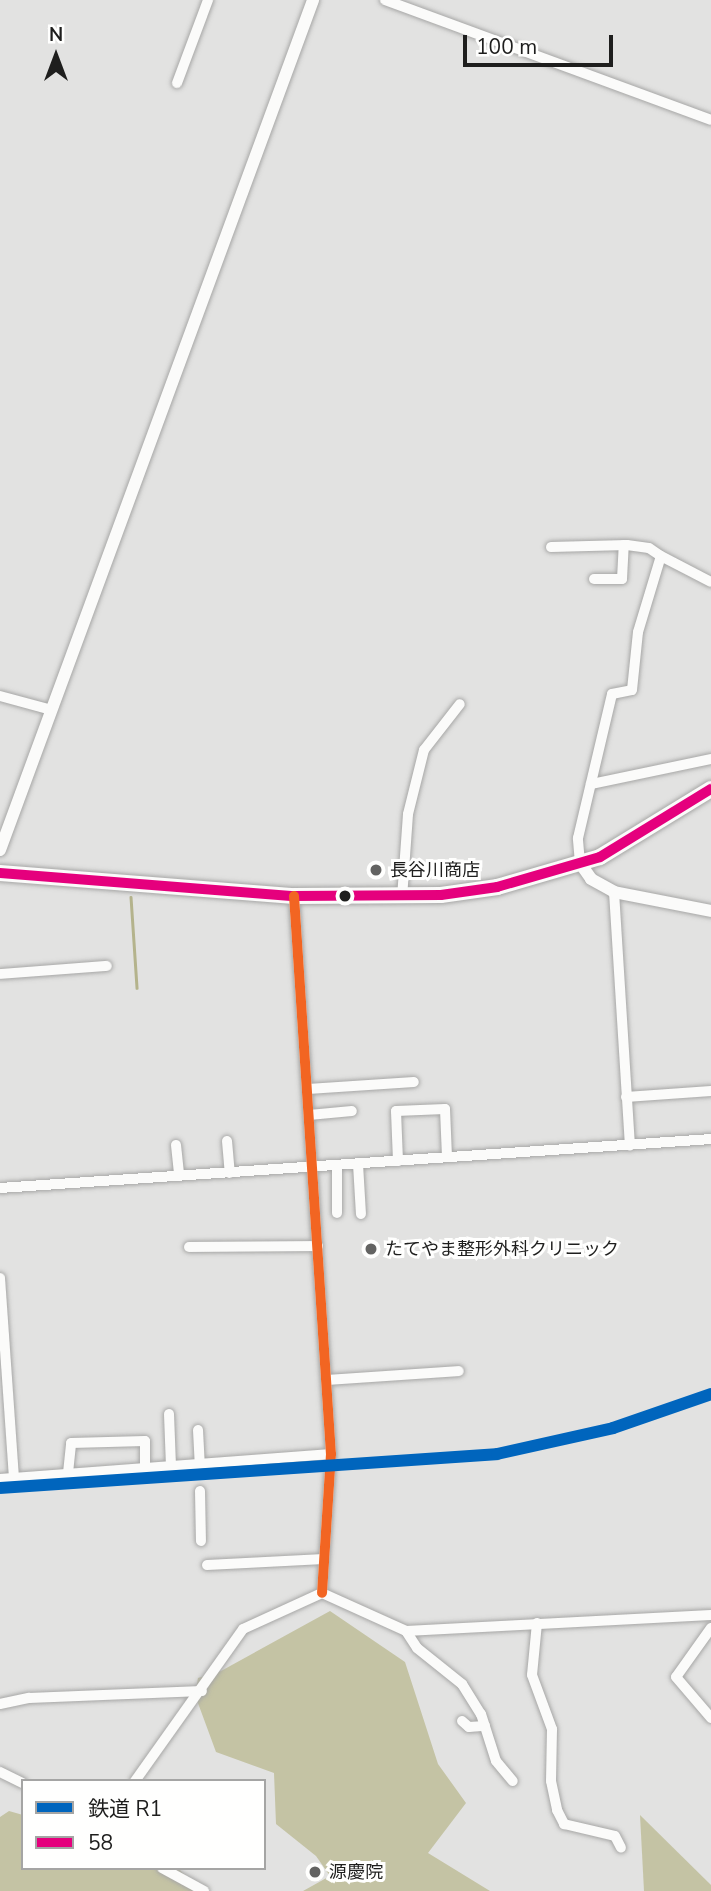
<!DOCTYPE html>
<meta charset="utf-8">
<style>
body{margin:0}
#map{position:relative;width:711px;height:1891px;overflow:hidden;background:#e2e2e1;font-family:"Nunito Sans","Noto Sans JP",sans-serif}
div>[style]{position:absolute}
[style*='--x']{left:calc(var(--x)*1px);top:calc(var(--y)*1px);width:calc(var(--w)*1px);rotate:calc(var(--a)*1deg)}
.forest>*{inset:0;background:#c4c3a4}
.stream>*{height:2.5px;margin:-1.25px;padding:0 1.25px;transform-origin:1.25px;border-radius:1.25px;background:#b4b38c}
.roads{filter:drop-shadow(0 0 2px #a7a7a6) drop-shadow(0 0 2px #a7a7a6)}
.minor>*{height:10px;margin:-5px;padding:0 5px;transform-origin:5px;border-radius:5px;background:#fbfbfa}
.tertiary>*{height:12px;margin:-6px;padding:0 6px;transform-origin:6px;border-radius:6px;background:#fbfbfa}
.trunk>*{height:16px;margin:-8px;padding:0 8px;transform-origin:8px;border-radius:8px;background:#fbfbfa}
.bus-1>*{height:10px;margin:-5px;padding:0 5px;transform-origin:5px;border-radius:5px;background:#e5007d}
.bus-2>*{height:10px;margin:-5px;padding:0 5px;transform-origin:5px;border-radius:5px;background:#f26522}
.rail-1>*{height:12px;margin:-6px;padding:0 6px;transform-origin:6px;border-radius:6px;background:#0065bd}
.dots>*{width:19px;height:19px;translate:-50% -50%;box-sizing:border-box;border:4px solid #fffffe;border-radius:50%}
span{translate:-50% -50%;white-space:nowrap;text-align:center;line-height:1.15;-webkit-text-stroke:6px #fffffe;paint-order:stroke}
.poi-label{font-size:18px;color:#1e1e1d}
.left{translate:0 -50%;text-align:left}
.legend{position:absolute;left:21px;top:1779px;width:245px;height:91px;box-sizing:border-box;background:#fffffe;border:2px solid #a5a5a4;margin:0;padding:9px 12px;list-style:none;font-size:21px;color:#1e1e1d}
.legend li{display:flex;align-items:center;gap:14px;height:35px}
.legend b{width:35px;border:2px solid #a5a5a4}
.north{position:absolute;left:21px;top:21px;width:70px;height:70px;-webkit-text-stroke:5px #fffffe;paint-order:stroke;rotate:0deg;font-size:19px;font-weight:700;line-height:28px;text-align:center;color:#1e1e1d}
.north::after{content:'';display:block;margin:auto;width:24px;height:32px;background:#1e1e1d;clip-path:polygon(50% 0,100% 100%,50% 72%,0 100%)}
.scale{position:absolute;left:463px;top:35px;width:150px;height:32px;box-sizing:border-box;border:4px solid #1e1e1d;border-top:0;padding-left:9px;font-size:21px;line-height:24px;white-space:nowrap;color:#1e1e1d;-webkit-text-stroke:5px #fffffe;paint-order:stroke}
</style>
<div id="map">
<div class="forest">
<i style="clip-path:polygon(330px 1611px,405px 1662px,438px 1764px,466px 1803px,428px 1853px,490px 1891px,303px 1891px,330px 1876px,316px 1856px,276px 1824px,274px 1773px,216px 1752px,195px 1695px,198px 1678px,221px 1671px)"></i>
<i style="clip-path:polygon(9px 1811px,23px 1815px,23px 1868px,178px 1868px,200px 1891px,0 1891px,0 1817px)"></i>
<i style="clip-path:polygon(640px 1815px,711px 1885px,711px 1891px,644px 1891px)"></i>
</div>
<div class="stream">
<i style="--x:131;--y:897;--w:91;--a:86.2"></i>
</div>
<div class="roads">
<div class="minor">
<i style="--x:385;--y:0;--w:347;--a:20.2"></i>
<i style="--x:177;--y:83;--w:89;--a:-69.5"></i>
<i style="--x:551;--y:547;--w:76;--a:-1.5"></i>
<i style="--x:627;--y:545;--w:22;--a:8"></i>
<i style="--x:649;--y:548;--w:14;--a:34"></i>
<i style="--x:594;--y:579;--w:28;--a:0"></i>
<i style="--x:622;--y:579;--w:34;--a:-87"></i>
<i style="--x:0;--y:696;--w:54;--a:15.1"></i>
<i style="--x:591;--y:784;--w:123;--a:-11.8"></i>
<i style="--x:580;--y:863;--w:25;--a:-95"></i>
<i style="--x:578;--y:838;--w:148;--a:-76.7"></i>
<i style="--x:612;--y:694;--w:20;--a:-11"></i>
<i style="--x:632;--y:690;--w:58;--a:-84.1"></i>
<i style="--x:638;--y:632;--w:79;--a:-73.2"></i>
<i style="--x:661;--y:556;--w:56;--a:27.5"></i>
<i style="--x:614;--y:892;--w:254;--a:86.4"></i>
<i style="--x:294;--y:896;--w:559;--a:86.21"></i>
<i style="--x:331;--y:1454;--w:139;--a:93.7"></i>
<i style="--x:402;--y:898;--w:84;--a:-85.9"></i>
<i style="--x:408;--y:814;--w:66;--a:-76"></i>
<i style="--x:424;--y:750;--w:58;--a:-52"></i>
<i style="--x:0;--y:974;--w:107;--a:-4.3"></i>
<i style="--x:308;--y:1089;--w:106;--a:-3.8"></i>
<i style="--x:626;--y:1097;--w:85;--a:-4"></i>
<i style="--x:309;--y:1115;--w:43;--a:-5.3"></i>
<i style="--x:227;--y:1141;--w:32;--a:85"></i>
<i style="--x:176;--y:1145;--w:31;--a:84"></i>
<i style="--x:398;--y:1161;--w:50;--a:-92.3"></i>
<i style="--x:396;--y:1111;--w:49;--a:-2.3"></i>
<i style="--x:445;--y:1109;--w:48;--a:87.6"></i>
<i style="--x:358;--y:1164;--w:50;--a:86.6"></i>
<i style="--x:337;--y:1165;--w:48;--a:90"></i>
<i style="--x:0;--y:1188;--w:713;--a:-3.94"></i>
<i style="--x:189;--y:1247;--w:129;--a:-0.4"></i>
<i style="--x:0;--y:1278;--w:200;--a:86"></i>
<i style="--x:328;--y:1380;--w:131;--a:-3.9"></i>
<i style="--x:169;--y:1414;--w:52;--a:87.8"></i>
<i style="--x:198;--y:1430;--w:33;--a:87"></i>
<i style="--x:68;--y:1473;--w:30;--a:-84"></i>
<i style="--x:71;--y:1443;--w:74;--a:-1.5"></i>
<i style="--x:145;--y:1441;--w:26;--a:90"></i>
<i style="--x:0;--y:1479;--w:332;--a:-4.3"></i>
<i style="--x:200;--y:1491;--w:50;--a:88.9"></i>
<i style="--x:207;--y:1565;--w:117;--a:-2.9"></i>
<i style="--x:537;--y:1623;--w:52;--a:95.5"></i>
<i style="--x:532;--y:1675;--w:58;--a:69.7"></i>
<i style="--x:552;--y:1729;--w:52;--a:91.1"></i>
<i style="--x:551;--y:1781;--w:30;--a:78"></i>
<i style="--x:557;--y:1810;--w:16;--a:63"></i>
<i style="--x:564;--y:1824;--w:52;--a:13.2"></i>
<i style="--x:615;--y:1836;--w:13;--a:63"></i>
<i style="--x:711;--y:1628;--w:60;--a:125.5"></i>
<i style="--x:676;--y:1677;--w:54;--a:49.5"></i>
<i style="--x:406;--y:1631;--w:20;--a:57"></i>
<i style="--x:417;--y:1648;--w:58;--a:38.7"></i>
<i style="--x:462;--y:1684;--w:36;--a:58"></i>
<i style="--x:481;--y:1714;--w:49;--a:72.3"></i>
<i style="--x:496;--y:1761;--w:26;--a:50"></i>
<i style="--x:0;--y:1704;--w:30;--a:-12"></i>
<i style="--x:29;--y:1698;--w:173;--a:-2.3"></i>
<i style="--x:462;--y:1721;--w:9;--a:41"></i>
<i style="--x:469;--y:1727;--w:16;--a:-4"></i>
<i style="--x:0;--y:1772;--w:25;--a:26"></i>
<i style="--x:135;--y:1781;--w:186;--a:-54.6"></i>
<i style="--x:243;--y:1629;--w:87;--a:-24.5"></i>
<i style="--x:322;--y:1593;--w:92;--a:24.3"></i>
<i style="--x:406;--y:1631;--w:305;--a:-3"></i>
<i style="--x:162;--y:1868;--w:48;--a:28.7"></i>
</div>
<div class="tertiary">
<i style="--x:0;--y:850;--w:906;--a:-69.78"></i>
<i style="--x:580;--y:863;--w:19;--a:55"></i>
<i style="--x:591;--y:879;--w:26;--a:29"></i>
<i style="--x:614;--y:892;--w:99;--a:11.1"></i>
</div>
<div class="trunk">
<i style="--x:0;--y:873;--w:295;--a:4.5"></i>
<i style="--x:294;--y:896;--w:147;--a:-0.4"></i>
<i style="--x:441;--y:895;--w:57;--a:-8.1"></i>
<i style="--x:497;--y:887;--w:107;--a:-16.2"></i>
<i style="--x:600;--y:857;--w:130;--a:-31.5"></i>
</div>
</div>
<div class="bus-1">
<i style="--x:0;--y:873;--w:295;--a:4.5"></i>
<i style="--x:294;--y:896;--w:147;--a:-0.4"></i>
<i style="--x:441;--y:895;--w:57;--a:-8.1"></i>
<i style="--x:497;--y:887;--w:107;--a:-16.2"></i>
<i style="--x:600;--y:857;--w:130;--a:-31.5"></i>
</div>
<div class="bus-2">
<i style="--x:294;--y:896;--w:559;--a:86.21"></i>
<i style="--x:331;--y:1454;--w:139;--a:93.7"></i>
</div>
<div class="rail-1">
<i style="--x:0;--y:1488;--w:498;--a:-3.9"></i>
<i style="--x:497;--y:1454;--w:119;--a:-12.6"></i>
<i style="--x:613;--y:1428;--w:104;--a:-19.1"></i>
</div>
<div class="dots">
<i style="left:376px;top:870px;background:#636362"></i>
<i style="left:345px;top:896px;background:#1e1e1d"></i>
<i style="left:371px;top:1249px;background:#636362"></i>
<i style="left:315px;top:1872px;background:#636362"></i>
</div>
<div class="poi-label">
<span class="left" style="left:390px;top:870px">長谷川商店</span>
<span class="left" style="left:385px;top:1249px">たてやま整形外科クリニック</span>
<span class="left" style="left:329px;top:1872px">源慶院</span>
</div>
<ul class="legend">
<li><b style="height:9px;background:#0065bd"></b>鉄道 R1</li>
<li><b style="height:9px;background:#e5007d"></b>58</li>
</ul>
<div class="north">N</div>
<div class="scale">100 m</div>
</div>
